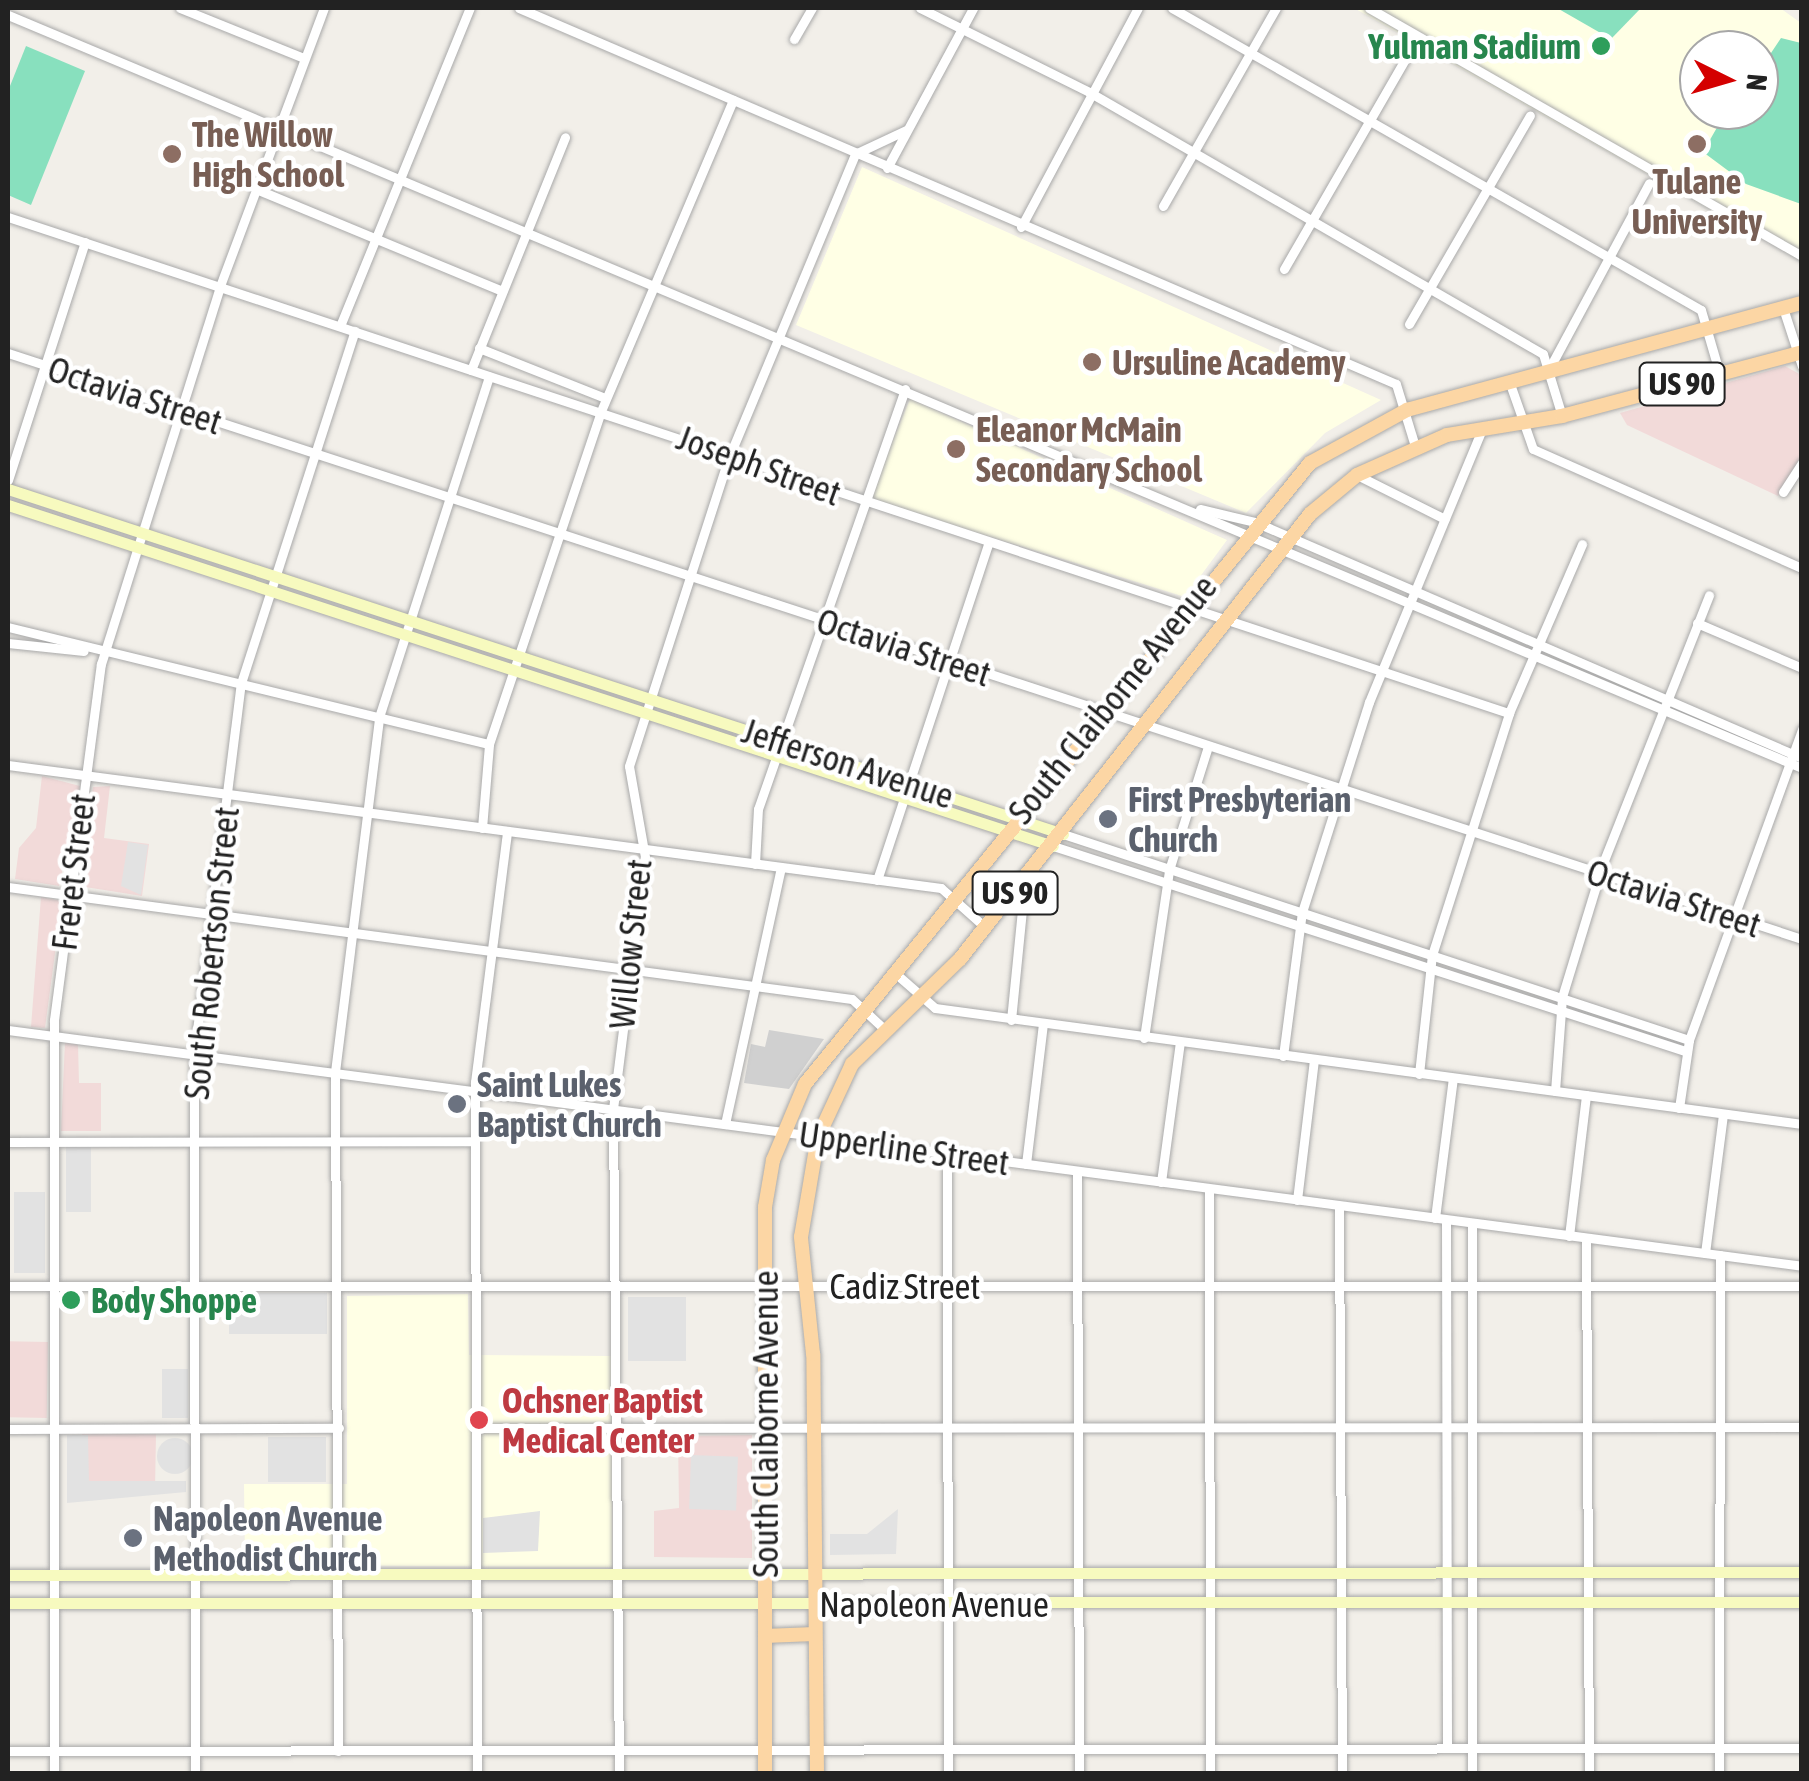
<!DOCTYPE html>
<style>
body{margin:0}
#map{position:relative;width:1809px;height:1781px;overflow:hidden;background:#f2efe9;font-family:"Asap Condensed",sans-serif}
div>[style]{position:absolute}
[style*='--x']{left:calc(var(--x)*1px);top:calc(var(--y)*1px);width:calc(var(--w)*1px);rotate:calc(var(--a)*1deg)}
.commercial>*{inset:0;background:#f2dad9;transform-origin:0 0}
.education>*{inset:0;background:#ffffe5}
.religious>*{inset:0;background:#d0d0d0}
.pitch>*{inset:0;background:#88e0be}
.parking>*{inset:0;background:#e2e2e2;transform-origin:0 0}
.round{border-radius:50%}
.roads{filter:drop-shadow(0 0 2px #a9a9a9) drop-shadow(0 0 2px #a9a9a9)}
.street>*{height:9px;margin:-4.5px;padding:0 4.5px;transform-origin:4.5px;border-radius:4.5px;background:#fff}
.secondary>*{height:11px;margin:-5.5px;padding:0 5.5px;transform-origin:5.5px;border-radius:5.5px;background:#f7fabf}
.primary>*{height:14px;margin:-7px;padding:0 7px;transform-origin:7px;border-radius:7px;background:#fcd6a4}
.dots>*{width:28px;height:28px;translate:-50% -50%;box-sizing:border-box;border:5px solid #fff;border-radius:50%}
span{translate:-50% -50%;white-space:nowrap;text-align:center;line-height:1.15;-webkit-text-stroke:9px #fff;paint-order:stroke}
.shield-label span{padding:2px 8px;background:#fff;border:2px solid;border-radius:8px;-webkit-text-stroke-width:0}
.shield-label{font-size:32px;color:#222;font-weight:700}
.leisure-label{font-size:35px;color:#27864d;font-weight:700}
.right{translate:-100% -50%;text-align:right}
.left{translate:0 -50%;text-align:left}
.education-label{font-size:35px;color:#785e54;font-weight:700}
.street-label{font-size:35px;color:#222}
.worship-label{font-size:35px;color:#5b616d;font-weight:700}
.health-label{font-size:35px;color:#be3a42;font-weight:700}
.frame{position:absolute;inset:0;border:10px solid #222;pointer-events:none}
.north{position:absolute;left:1679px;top:30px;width:100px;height:100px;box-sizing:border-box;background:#fff;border:2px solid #a7a7a7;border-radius:50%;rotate:95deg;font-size:28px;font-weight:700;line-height:40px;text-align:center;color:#222}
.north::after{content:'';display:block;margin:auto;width:35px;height:45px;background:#d40000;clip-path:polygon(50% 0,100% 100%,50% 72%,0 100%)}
</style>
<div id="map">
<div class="commercial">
<i style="clip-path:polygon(1785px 366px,1801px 375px,1801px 456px,1778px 496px,1627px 425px,1620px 413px)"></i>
<i style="clip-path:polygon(42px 776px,80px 786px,59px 886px,15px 879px,19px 848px,36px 828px)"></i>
<i style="clip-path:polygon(110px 786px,104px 838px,149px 844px,142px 896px,79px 886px,93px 787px)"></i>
<i style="clip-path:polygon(41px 897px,62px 901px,45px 1028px,31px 1027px)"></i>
<i style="clip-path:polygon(65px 1042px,78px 1045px,79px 1083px,101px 1083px,101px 1131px,61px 1131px)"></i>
<i style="left:48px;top:1342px;width:76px;height:40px;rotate:91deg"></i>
<i style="left:82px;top:1433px;width:74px;height:53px;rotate:1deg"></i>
<i style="clip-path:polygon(752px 1435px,752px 1558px,654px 1557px,654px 1511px,679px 1508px,678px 1436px)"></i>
</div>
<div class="education">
<i style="clip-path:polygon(evenodd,1354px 8px,1780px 8px,1801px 23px,1801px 261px,1354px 8px,1699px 50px,1759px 50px,1759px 110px,1699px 110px,1699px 50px)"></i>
<i style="clip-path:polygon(862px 167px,1381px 400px,1325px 433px,1246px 513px,796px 325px)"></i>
<i style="clip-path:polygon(910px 399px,1227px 540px,1185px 597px,869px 499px)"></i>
<i style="clip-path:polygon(468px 1294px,469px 1355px,612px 1356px,612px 1567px,245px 1565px,244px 1484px,347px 1484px,347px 1296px)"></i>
</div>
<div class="religious">
<i style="clip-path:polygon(769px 1030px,824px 1039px,789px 1089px,744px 1083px,751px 1044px,765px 1047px)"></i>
</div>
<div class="pitch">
<i style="clip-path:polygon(1557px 8px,1641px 8px,1611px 39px)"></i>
<i style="clip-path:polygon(1781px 38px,1801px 43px,1801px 204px,1746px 184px,1703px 152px,1727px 110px,1759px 110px,1759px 71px)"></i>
<i style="clip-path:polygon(26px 46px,85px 71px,31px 205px,8px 195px,8px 91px)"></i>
</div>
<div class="parking">
<i style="clip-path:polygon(128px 842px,148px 845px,141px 895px,121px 886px)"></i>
<i style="left:66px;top:1147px;width:25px;height:65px"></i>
<i style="left:14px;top:1192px;width:31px;height:81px"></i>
<i style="left:229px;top:1293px;width:98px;height:41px"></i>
<i style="left:628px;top:1297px;width:58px;height:64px"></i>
<i style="left:162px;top:1369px;width:26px;height:49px"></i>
<i style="clip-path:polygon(67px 1435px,88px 1435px,89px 1481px,186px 1481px,186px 1492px,67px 1503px)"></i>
<i style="left:268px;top:1437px;width:58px;height:45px"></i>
<i class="round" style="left:157px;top:1438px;width:36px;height:36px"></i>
<i style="left:691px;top:1455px;width:47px;height:54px;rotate:2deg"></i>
<i style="clip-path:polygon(898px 1509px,896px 1554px,830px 1555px,830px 1534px,867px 1534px)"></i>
<i style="clip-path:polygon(540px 1511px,538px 1551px,483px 1553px,483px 1518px)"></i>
</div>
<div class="roads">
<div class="street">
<i style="--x:180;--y:8;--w:134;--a:22"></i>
<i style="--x:519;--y:8;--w:954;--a:23.21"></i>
<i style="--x:1396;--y:384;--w:65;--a:73"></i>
<i style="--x:920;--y:8;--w:189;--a:26.4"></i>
<i style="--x:1089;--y:92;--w:524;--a:29.99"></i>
<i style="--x:1543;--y:354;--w:65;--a:73"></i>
<i style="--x:1172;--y:8;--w:609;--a:29.72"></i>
<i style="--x:1701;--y:310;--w:68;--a:73.7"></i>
<i style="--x:1369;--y:8;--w:499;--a:29.8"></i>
<i style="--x:8;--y:15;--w:1946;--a:22.77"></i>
<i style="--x:794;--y:39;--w:36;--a:-60"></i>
<i style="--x:887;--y:168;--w:182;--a:-61.7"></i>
<i style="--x:256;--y:189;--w:264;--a:22.5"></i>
<i style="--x:1163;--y:206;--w:228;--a:-60.3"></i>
<i style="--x:8;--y:217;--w:1581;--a:18.29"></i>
<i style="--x:1021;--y:227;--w:248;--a:-61.9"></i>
<i style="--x:1284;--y:269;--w:256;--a:-60"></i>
<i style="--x:1783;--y:308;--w:61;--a:71.9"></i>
<i style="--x:1409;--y:324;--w:241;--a:-59.9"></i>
<i style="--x:340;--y:326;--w:344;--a:-67.8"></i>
<i style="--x:479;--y:348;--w:136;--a:21.6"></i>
<i style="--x:8;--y:353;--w:1887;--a:18.09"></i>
<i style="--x:1549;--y:369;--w:211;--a:-61.7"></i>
<i style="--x:471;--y:370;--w:251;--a:-68"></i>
<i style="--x:1509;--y:381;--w:72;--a:70.6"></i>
<i style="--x:1533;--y:449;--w:294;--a:23.9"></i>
<i style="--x:1357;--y:475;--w:98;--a:26.6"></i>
<i style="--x:8;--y:480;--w:250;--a:-72.1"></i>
<i style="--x:1783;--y:492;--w:35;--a:-57"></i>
<i style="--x:1200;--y:509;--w:57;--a:13.3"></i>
<i style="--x:1255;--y:522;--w:596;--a:23.34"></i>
<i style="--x:1697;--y:623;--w:114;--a:23.2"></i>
<i style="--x:8;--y:627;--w:495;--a:13.7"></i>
<i style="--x:8;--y:643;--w:76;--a:6"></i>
<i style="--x:8;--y:765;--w:941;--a:7.51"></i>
<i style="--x:941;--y:888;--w:60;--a:41.6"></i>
<i style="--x:482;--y:828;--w:84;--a:-85.2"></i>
<i style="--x:489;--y:744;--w:351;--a:-71.4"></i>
<i style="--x:601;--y:411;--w:338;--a:-67"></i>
<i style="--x:1063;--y:834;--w:659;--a:18.22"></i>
<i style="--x:1053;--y:846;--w:664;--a:17.97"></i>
<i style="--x:755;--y:864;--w:55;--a:-86.9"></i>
<i style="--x:758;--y:809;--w:445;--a:-70.7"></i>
<i style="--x:877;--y:880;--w:354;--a:-71.7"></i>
<i style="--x:8;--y:887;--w:851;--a:7.56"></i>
<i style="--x:852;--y:999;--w:41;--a:43"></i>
<i style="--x:895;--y:973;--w:53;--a:41.2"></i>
<i style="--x:935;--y:1008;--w:875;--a:7.62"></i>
<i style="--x:1011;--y:1020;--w:141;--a:-84.3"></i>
<i style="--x:8;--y:1030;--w:1809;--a:7.49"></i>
<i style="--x:1144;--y:1038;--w:170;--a:-81.5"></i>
<i style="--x:1169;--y:870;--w:130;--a:-72.5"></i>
<i style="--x:1283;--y:1056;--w:145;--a:-82.5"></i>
<i style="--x:1302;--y:912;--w:220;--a:-72.3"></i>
<i style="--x:1369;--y:702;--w:295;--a:-67.5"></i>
<i style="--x:1419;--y:1074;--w:120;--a:-83.8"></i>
<i style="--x:1432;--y:955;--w:254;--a:-72.3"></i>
<i style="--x:1509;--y:713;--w:184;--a:-66.6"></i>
<i style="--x:1555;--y:1091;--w:94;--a:-85.7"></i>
<i style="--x:1562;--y:997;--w:140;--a:-73"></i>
<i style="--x:1603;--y:863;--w:288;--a:-68.4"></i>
<i style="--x:1679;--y:1108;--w:69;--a:-81.6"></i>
<i style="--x:1689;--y:1040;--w:331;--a:-70"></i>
<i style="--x:725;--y:1124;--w:262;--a:-77.7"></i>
<i style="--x:8;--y:1142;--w:467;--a:-0.1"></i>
<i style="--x:947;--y:1154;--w:620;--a:89.91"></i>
<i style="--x:1026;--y:1164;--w:141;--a:-83.1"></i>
<i style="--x:1077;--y:1171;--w:603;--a:89.81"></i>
<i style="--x:1161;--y:1182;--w:141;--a:-82.3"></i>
<i style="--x:1209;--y:1189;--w:585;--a:89.9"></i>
<i style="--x:1297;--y:1200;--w:141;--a:-83.1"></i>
<i style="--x:1339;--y:1206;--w:568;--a:89.7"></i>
<i style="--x:1435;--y:1218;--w:141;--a:-82.7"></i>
<i style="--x:1446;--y:1220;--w:528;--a:89.89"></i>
<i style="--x:1472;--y:1223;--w:551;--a:90"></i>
<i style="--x:1569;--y:1236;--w:142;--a:-83.1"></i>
<i style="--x:1586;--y:1238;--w:536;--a:89.68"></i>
<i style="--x:1705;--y:1253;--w:140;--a:-82.6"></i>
<i style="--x:8;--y:1286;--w:1794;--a:0"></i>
<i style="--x:475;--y:1428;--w:1327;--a:-0.04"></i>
<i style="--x:8;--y:1429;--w:331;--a:-0.2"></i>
<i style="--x:8;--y:1751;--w:1794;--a:-0.1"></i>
<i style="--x:338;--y:1751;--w:679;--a:-90.25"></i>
<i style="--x:335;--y:1072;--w:358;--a:-82.9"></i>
<i style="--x:379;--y:717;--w:358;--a:-72.1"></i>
<i style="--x:54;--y:1774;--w:754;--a:-90"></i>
<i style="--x:54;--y:1020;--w:359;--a:-82.5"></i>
<i style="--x:101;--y:664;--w:396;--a:-72.5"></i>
<i style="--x:220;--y:286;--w:297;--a:-69.5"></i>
<i style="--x:195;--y:1774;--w:720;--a:-90.08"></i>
<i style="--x:194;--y:1054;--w:374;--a:-82.8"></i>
<i style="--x:241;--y:683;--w:370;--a:-72.1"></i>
<i style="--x:477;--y:1774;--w:692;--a:-90.17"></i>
<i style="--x:475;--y:1082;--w:253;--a:-82.7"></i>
<i style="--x:619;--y:1774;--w:665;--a:-90.52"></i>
<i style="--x:613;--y:1109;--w:254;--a:-82.8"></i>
<i style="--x:645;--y:857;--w:92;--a:-100"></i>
<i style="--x:629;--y:766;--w:325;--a:-72.1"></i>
<i style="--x:729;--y:457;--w:328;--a:-67.4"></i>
<i style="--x:855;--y:154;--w:56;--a:-25.2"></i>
<i style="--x:1719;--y:1774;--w:519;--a:-89.89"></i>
</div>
<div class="secondary">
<i style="--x:8;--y:489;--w:1110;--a:18.11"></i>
<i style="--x:8;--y:505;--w:1099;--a:18.07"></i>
<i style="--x:8;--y:1575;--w:1794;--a:-0.1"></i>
<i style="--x:8;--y:1603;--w:1794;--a:-0.03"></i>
</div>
<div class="primary">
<i style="--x:765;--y:1636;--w:49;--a:-2.3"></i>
<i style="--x:765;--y:1774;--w:567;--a:-90"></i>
<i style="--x:765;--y:1207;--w:48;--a:-80.3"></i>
<i style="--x:773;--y:1160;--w:82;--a:-67.2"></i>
<i style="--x:805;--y:1084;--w:800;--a:-50.88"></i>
<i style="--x:1310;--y:463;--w:111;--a:-28.7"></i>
<i style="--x:1407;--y:410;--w:409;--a:-15.2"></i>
<i style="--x:817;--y:1774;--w:420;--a:-90.5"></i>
<i style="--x:813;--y:1354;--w:118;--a:-95.9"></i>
<i style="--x:801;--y:1237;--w:101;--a:-80.4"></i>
<i style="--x:818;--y:1137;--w:81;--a:-65"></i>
<i style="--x:852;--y:1064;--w:151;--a:-44.2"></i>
<i style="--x:960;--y:959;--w:566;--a:-51.81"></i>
<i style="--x:1310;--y:514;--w:61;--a:-39.7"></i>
<i style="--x:1357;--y:475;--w:98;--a:-24"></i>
<i style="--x:1447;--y:435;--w:117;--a:-9.4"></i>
<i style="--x:1562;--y:416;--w:248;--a:-14.9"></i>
</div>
</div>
<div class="dots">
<i style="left:1601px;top:46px;background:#2e9e5b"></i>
<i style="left:1697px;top:144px;background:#8d6e63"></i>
<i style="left:172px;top:154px;background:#8d6e63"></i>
<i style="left:1092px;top:362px;background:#8d6e63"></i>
<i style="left:956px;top:449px;background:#8d6e63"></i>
<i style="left:1108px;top:819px;background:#6b7280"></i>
<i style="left:457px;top:1104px;background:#6b7280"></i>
<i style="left:71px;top:1300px;background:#2e9e5b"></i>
<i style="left:479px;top:1420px;background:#e0444e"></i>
<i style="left:133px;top:1538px;background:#6b7280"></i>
</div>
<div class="shield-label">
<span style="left:1682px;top:384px">US 90</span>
<span style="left:1015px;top:893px">US 90</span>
</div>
<div class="leisure-label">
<span class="right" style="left:1581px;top:46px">Yulman Stadium</span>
<span class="left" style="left:91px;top:1300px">Body Shoppe</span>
</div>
<div class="education-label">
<span class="left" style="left:192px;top:154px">The Willow<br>High School</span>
<span style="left:1697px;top:201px">Tulane<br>University</span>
<span class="left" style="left:1112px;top:362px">Ursuline Academy</span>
<span class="left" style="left:976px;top:449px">Eleanor McMain<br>Secondary School</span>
</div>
<div class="street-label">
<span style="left:135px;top:395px;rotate:18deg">Octavia Street</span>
<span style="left:759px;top:465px;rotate:20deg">Joseph Street</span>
<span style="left:904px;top:647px;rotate:18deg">Octavia Street</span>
<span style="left:1112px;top:699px;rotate:-51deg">South Claiborne Avenue</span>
<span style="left:848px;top:763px;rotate:18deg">Jefferson Avenue</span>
<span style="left:73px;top:872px;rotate:-83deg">Freret Street</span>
<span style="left:1674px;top:898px;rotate:18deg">Octavia Street</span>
<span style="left:630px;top:944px;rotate:-84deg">Willow Street</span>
<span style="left:211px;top:953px;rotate:-84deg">South Robertson Street</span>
<span style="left:904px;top:1148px;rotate:8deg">Upperline Street</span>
<span style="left:905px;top:1286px">Cadiz Street</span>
<span style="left:765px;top:1424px;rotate:-90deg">South Claiborne Avenue</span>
<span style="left:934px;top:1604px">Napoleon Avenue</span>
</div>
<div class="worship-label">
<span class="left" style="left:1128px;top:819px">First Presbyterian<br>Church</span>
<span class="left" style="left:477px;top:1104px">Saint Lukes<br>Baptist Church</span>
<span class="left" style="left:153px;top:1538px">Napoleon Avenue<br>Methodist Church</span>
</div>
<div class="health-label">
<span class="left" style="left:502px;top:1420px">Ochsner Baptist<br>Medical Center</span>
</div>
<div class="frame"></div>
<div class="north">N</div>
</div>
